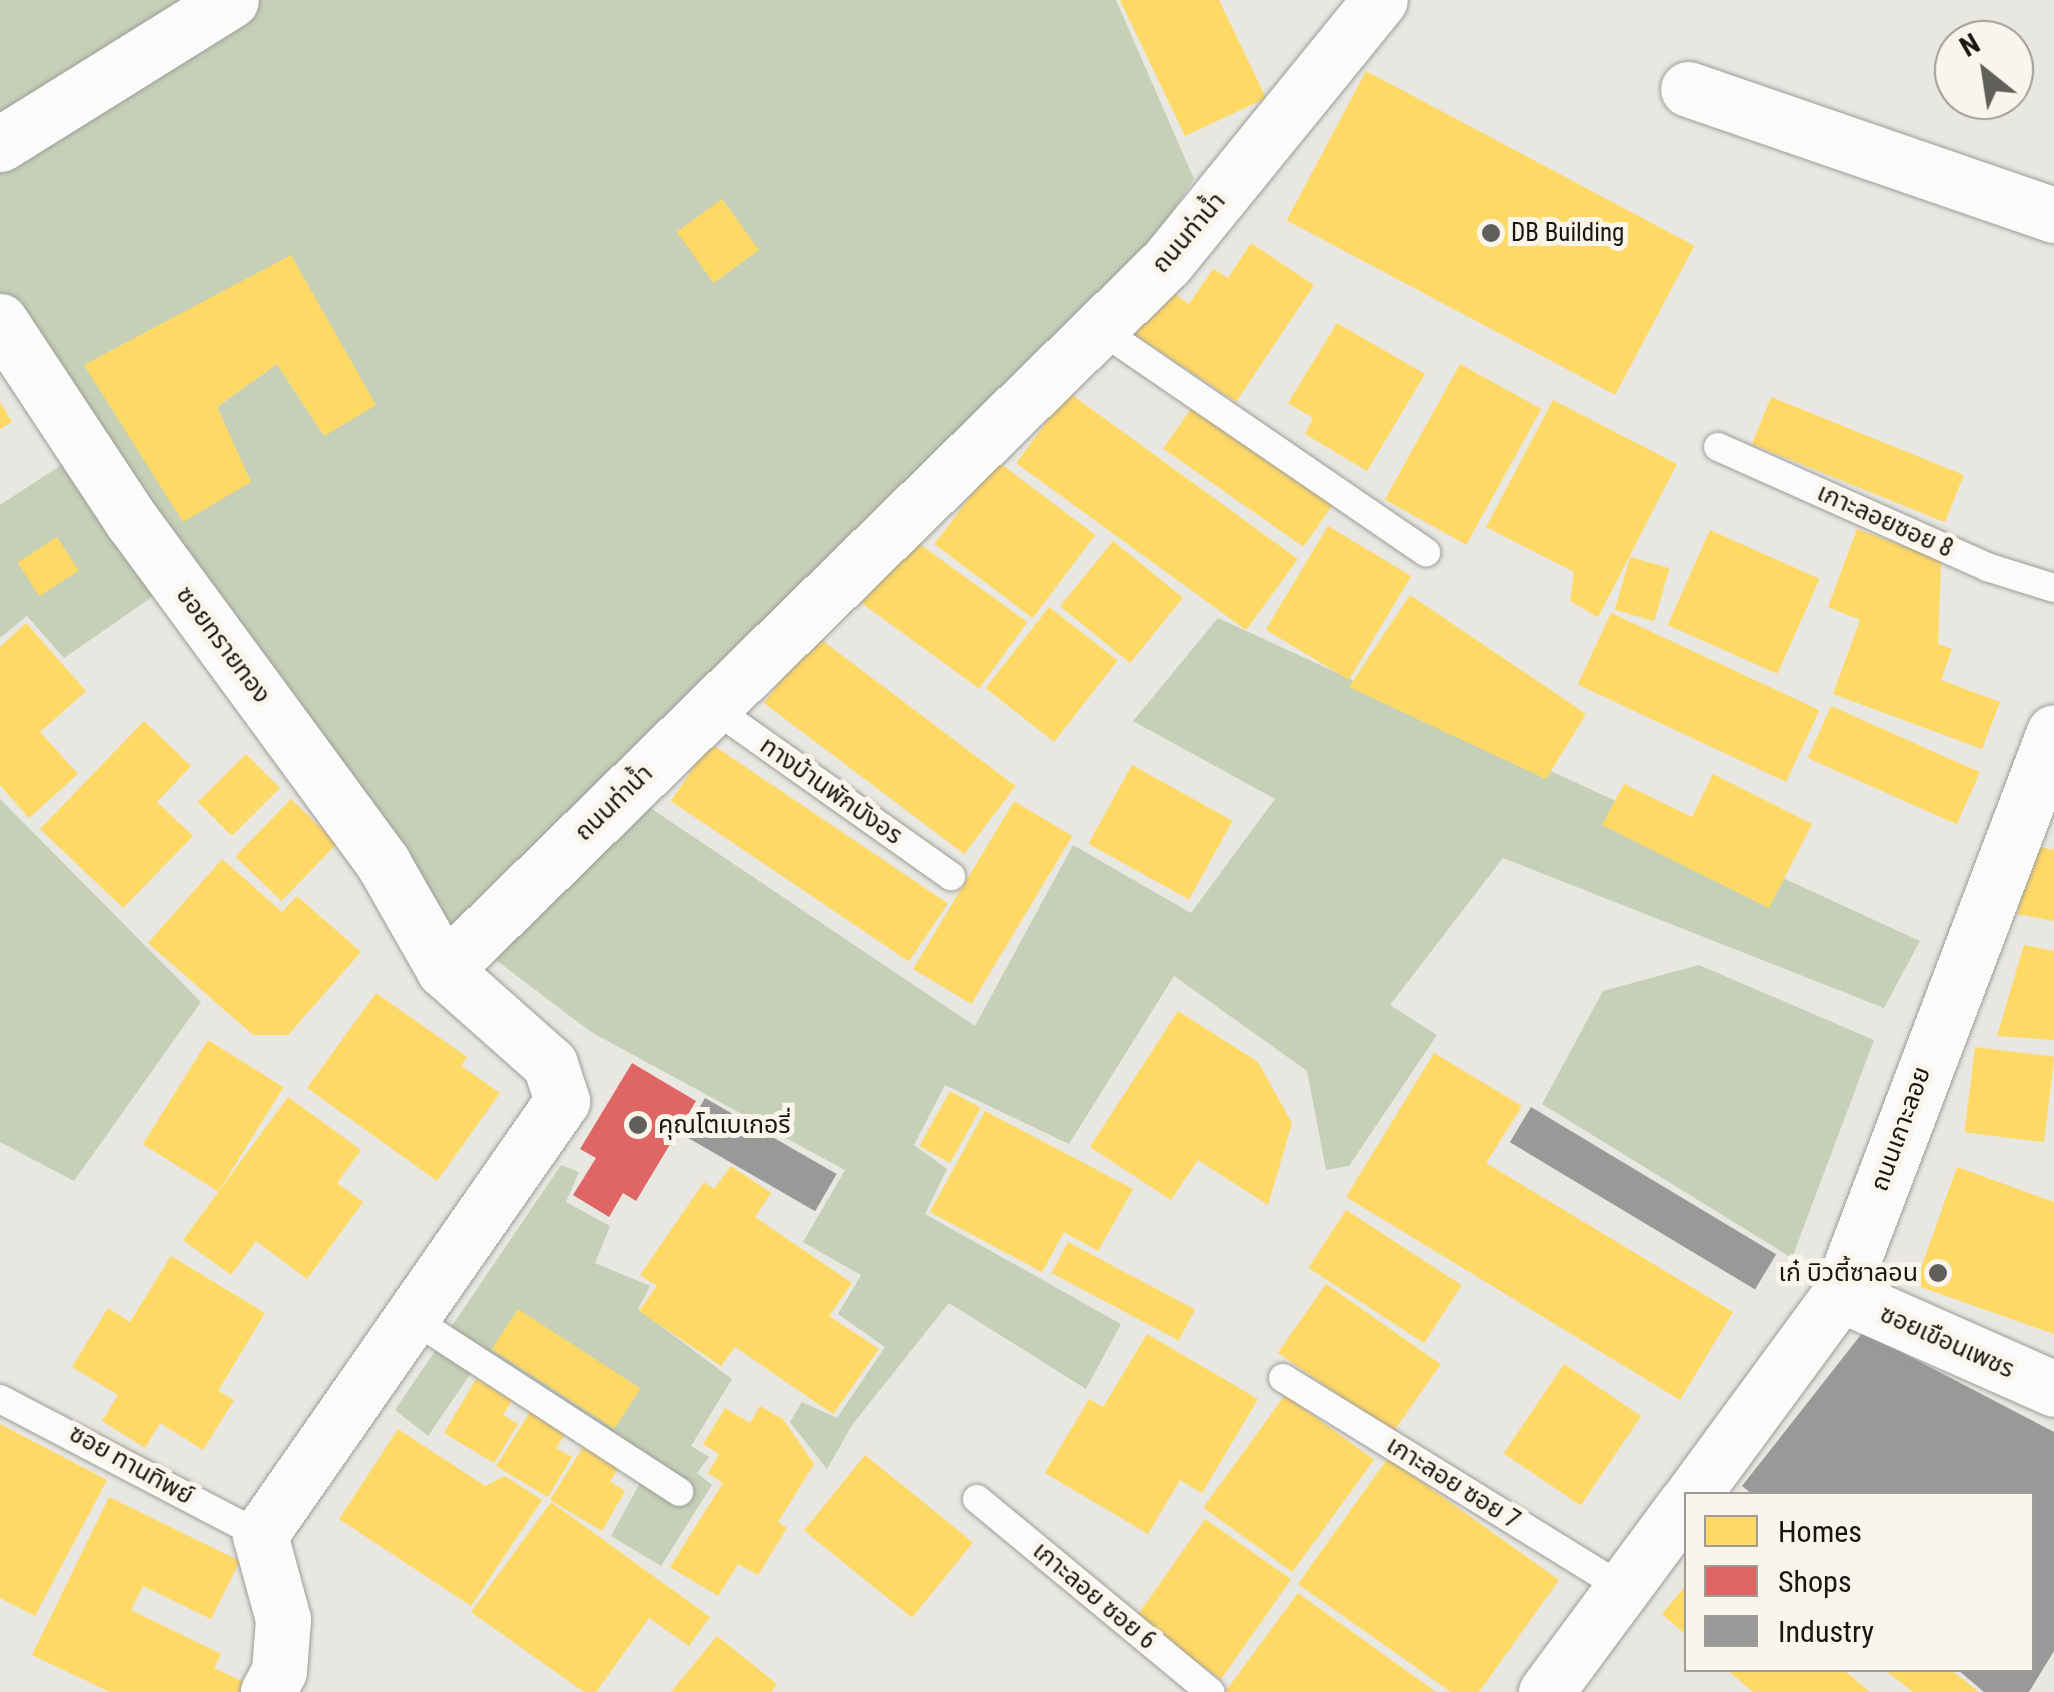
<!DOCTYPE html>
<meta charset="utf-8">
<style>
body{margin:0}
#map{position:relative;width:2054px;height:1692px;overflow:hidden;background:#e8e7e2;font-family:"Roboto Condensed","Noto Sans Thai",sans-serif}
div>[style]{position:absolute}
[style*='--x']{left:calc(var(--x)*1px);top:calc(var(--y)*1px);width:calc(var(--w)*1px);rotate:calc(var(--a)*1deg)}
.green>*{inset:0;background:#c6d0b7}
.homes>*{inset:0;background:#ffd966;transform-origin:0 0}
.shops>*{inset:0;background:#e06666}
.industry>*{inset:0;background:#999;transform-origin:0 0}
.roads{filter:drop-shadow(0 0 2px #9d9c98) drop-shadow(0 0 2px #9d9c98)}
.service>*{height:28px;margin:-14px;padding:0 14px;transform-origin:14px;border-radius:14px;background:#fcfbfb}
.minor>*{height:55px;margin:-27.5px;padding:0 27.5px;transform-origin:27.5px;border-radius:27.5px;background:#fcfbfb}
.dots>*{width:28px;height:28px;translate:-50% -50%;box-sizing:border-box;border:5px solid #f9f5eb;border-radius:50%}
span{translate:-50% -50%;white-space:nowrap;text-align:center;line-height:1.15;-webkit-text-stroke:10px #f9f5eb;paint-order:stroke}
.street-label{font-size:25px;color:#171612}
.poi-label{font-size:25px;color:#171612}
.left{translate:0 -50%;text-align:left}
.right{translate:-100% -50%;text-align:right}
.legend{position:absolute;left:1684px;top:1492px;width:350px;height:180px;box-sizing:border-box;background:#f9f5eb;border:2px solid #9f9c94;margin:0;padding:12px 18px;list-style:none;font-size:30px;color:#171612}
.legend li{display:flex;align-items:center;gap:20px;height:50px}
.legend b{width:50px;border:2px solid #9f9c94}
.north{position:absolute;left:1934px;top:20px;width:100px;height:100px;box-sizing:border-box;background:#f9f5eb;border:2px solid #9f9c94;border-radius:50%;rotate:330deg;font-size:28px;font-weight:700;line-height:40px;text-align:center;color:#171612}
.north::after{content:'';display:block;margin:auto;width:35px;height:45px;background:#605f5b;clip-path:polygon(50% 0,100% 100%,50% 72%,0 100%)}
</style>
<div id="map">
<div class="green">
<i style="clip-path:polygon(0 0,210px 0,0 140px)"></i>
<i style="clip-path:polygon(evenodd,231px 0,1116px 0,1194px 179px,1097px 327px,444px 970px,0 321px,0 144px,231px 0,291px 256px,375px 405px,324px 436px,277px 364px,217px 407px,250px 482px,84px 365px,291px 256px)"></i>
<i style="clip-path:polygon(66px 462px,155px 595px,64px 658px,27px 616px,0 638px,0 505px)"></i>
<i style="clip-path:polygon(1218px 618px,1920px 941px,1884px 1008px,1503px 858px,1390px 1005px,1437px 1035px,1349px 1166px,1326px 1170px,1307px 1071px,1174px 976px,1069px 1144px,945px 1085px,914px 1145px,947px 1169px,925px 1214px,1121px 1324px,1086px 1389px,949px 1303px,852px 1425px,827px 1469px,790px 1422px,802px 1402px,837px 1418px,885px 1347px,838px 1314px,861px 1275px,803px 1242px,845px 1170px,591px 1032px,484px 951px,640px 801px,975px 1026px,1073px 845px,1191px 913px,1275px 799px,1133px 721px)"></i>
<i style="clip-path:polygon(0 799px,201px 1002px,74px 1181px,0 1142px)"></i>
<i style="clip-path:polygon(1699px 965px,1874px 1040px,1792px 1258px,1542px 1104px,1603px 991px)"></i>
<i style="clip-path:polygon(561px 1165px,579px 1172px,566px 1202px,610px 1226px,595px 1263px,650px 1286px,638px 1309px,732px 1379px,691px 1446px,709px 1457px,697px 1473px,712px 1485px,661px 1566px,611px 1536px,642px 1479px,471px 1373px,428px 1436px,395px 1410px)"></i>
</div>
<div class="homes">
<i style="clip-path:polygon(1120px 0,1219px 0,1266px 98px,1185px 136px)"></i>
<i style="left:1366px;top:71px;width:372px;height:169px;rotate:28deg"></i>
<i style="left:722px;top:199px;width:63px;height:56px;rotate:54deg"></i>
<i style="clip-path:polygon(1251px 243px,1314px 285px,1236px 402px,1134px 334px,1165px 287px,1189px 304px,1213px 269px,1228px 278px)"></i>
<i style="clip-path:polygon(291px 255px,376px 405px,324px 436px,277px 364px,217px 407px,251px 482px,183px 522px,84px 365px)"></i>
<i style="clip-path:polygon(1337px 323px,1425px 374px,1367px 471px,1305px 434px,1313px 418px,1288px 403px)"></i>
<i style="left:1460px;top:364px;width:93px;height:155px;rotate:29deg"></i>
<i style="left:1068px;top:392px;width:284px;height:88px;rotate:36deg"></i>
<i style="left:1771px;top:397px;width:208px;height:51px;rotate:22deg"></i>
<i style="clip-path:polygon(1553px 400px,1677px 464px,1598px 617px,1570px 601px,1574px 572px,1486px 527px)"></i>
<i style="clip-path:polygon(0 402px,12px 422px,0 429px)"></i>
<i style="left:1193px;top:406px;width:171px;height:52px;rotate:35deg"></i>
<i style="left:997px;top:461px;width:123px;height:104px;rotate:37deg"></i>
<i style="left:1328px;top:526px;width:97px;height:121px;rotate:31deg"></i>
<i style="clip-path:polygon(1857px 529px,1941px 560px,1938px 644px,1952px 649px,1941px 680px,2000px 702px,1982px 749px,1833px 694px,1860px 620px,1828px 607px)"></i>
<i style="left:1710px;top:530px;width:120px;height:104px;rotate:24deg"></i>
<i style="left:57px;top:537px;width:40px;height:47px;rotate:57deg"></i>
<i style="left:910px;top:537px;width:145px;height:82px;rotate:36deg"></i>
<i style="left:1113px;top:541px;width:90px;height:84px;rotate:39deg"></i>
<i style="left:1630px;top:557px;width:41px;height:55px;rotate:16deg"></i>
<i style="clip-path:polygon(1410px 595px,1586px 714px,1546px 779px,1349px 687px)"></i>
<i style="left:1049px;top:607px;width:87px;height:103px;rotate:38deg"></i>
<i style="left:1611px;top:613px;width:230px;height:79px;rotate:25deg"></i>
<i style="clip-path:polygon(26px 623px,86px 691px,40px 732px,78px 774px,29px 818px,0 785px,0 647px)"></i>
<i style="left:815px;top:635px;width:251px;height:85px;rotate:37deg"></i>
<i style="left:1831px;top:706px;width:163px;height:57px;rotate:24deg"></i>
<i style="clip-path:polygon(144px 721px,191px 766px,157px 802px,193px 836px,123px 908px,40px 829px)"></i>
<i style="left:710px;top:743px;width:287px;height:70px;rotate:34deg"></i>
<i style="left:246px;top:754px;width:48px;height:68px;rotate:45deg"></i>
<i style="left:1132px;top:765px;width:115px;height:90px;rotate:29deg"></i>
<i style="clip-path:polygon(1713px 774px,1812px 824px,1769px 908px,1602px 825px,1624px 784px,1692px 817px)"></i>
<i style="left:291px;top:799px;width:64px;height:80px;rotate:44deg"></i>
<i style="left:1014px;top:801px;width:68px;height:196px;rotate:31deg"></i>
<i style="clip-path:polygon(2030px 845px,2054px 850px,2054px 921px,2017px 914px)"></i>
<i style="clip-path:polygon(222px 859px,282px 912px,297px 896px,361px 952px,288px 1035px,253px 1035px,148px 943px)"></i>
<i style="clip-path:polygon(2024px 945px,2054px 951px,2054px 1040px,1997px 1036px)"></i>
<i style="clip-path:polygon(376px 993px,467px 1057px,461px 1066px,500px 1093px,437px 1181px,307px 1088px)"></i>
<i style="clip-path:polygon(1178px 1011px,1258px 1062px,1292px 1123px,1268px 1205px,1198px 1160px,1171px 1200px,1090px 1147px)"></i>
<i style="left:208px;top:1040px;width:89px;height:123px;rotate:32deg"></i>
<i style="left:1975px;top:1047px;width:80px;height:86px;rotate:7deg"></i>
<i style="clip-path:polygon(1434px 1053px,1522px 1106px,1486px 1163px,1733px 1312px,1680px 1400px,1346px 1197px)"></i>
<i style="left:950px;top:1091px;width:35px;height:63px;rotate:29deg"></i>
<i style="clip-path:polygon(288px 1097px,361px 1150px,337px 1183px,363px 1202px,307px 1279px,256px 1241px,231px 1275px,183px 1240px)"></i>
<i style="clip-path:polygon(985px 1111px,1133px 1189px,1098px 1251px,1064px 1232px,1042px 1272px,930px 1212px)"></i>
<i style="clip-path:polygon(731px 1166px,771px 1193px,755px 1217px,852px 1283px,829px 1316px,879px 1349px,833px 1414px,735px 1347px,721px 1366px,639px 1311px,657px 1286px,640px 1275px,704px 1182px,714px 1189px)"></i>
<i style="clip-path:polygon(1957px 1167px,2054px 1202px,2054px 1334px,1915px 1285px)"></i>
<i style="left:1346px;top:1210px;width:138px;height:69px;rotate:33deg"></i>
<i style="left:1068px;top:1242px;width:144px;height:35px;rotate:28deg"></i>
<i style="clip-path:polygon(171px 1256px,265px 1313px,218px 1391px,234px 1400px,203px 1450px,160px 1423px,145px 1448px,102px 1421px,118px 1395px,72px 1367px,108px 1308px,130px 1322px)"></i>
<i style="left:1326px;top:1284px;width:140px;height:84px;rotate:35deg"></i>
<i style="left:518px;top:1309px;width:146px;height:48px;rotate:33deg"></i>
<i style="clip-path:polygon(1147px 1334px,1258px 1399px,1202px 1493px,1180px 1480px,1148px 1534px,1045px 1473px,1089px 1399px,1103px 1407px)"></i>
<i style="left:1564px;top:1364px;width:93px;height:108px;rotate:34deg"></i>
<i style="clip-path:polygon(476px 1379px,512px 1400px,503px 1415px,518px 1424px,494px 1463px,444px 1433px)"></i>
<i style="left:1285px;top:1395px;width:110px;height:139px;rotate:36deg"></i>
<i style="clip-path:polygon(760px 1406px,783px 1419px,814px 1464px,778px 1522px,787px 1528px,758px 1575px,738px 1564px,718px 1596px,670px 1567px,723px 1483px,708px 1473px,719px 1454px,703px 1444px,725px 1408px,750px 1423px)"></i>
<i style="clip-path:polygon(530px 1412px,565px 1434px,556px 1448px,572px 1457px,548px 1497px,496px 1466px)"></i>
<i style="clip-path:polygon(0 1424px,107px 1480px,35px 1616px,0 1598px)"></i>
<i style="clip-path:polygon(398px 1429px,485px 1486px,505px 1476px,542px 1500px,471px 1606px,339px 1519px)"></i>
<i style="clip-path:polygon(583px 1447px,619px 1467px,610px 1482px,625px 1491px,602px 1531px,550px 1500px)"></i>
<i style="left:865px;top:1455px;width:139px;height:97px;rotate:39deg"></i>
<i style="clip-path:polygon(1388px 1458px,1559px 1580px,1479px 1692px,1451px 1692px,1298px 1584px)"></i>
<i style="clip-path:polygon(109px 1497px,240px 1561px,211px 1619px,143px 1586px,131px 1610px,221px 1654px,214px 1668px,246px 1683px,241px 1692px,110px 1692px,32px 1655px)"></i>
<i style="clip-path:polygon(551px 1502px,710px 1617px,689px 1646px,649px 1618px,596px 1692px,584px 1692px,471px 1612px)"></i>
<i style="left:1205px;top:1519px;width:105px;height:122px;rotate:35deg"></i>
<i style="clip-path:polygon(1686px 1585px,1686px 1635px,1662px 1614px)"></i>
<i style="clip-path:polygon(1298px 1593px,1436px 1692px,1225px 1692px)"></i>
<i style="clip-path:polygon(717px 1636px,777px 1684px,771px 1692px,671px 1692px)"></i>
<i style="clip-path:polygon(1727px 1670px,1844px 1670px,1870px 1692px,1753px 1692px)"></i>
<i style="clip-path:polygon(1885px 1670px,1951px 1670px,1979px 1692px,1913px 1692px)"></i>
</div>
<div class="shops">
<i style="clip-path:polygon(632px 1063px,696px 1101px,636px 1201px,623px 1193px,609px 1217px,573px 1195px,596px 1158px,580px 1149px)"></i>
</div>
<div class="industry">
<i style="left:705px;top:1098px;width:152px;height:43px;rotate:30deg"></i>
<i style="left:1531px;top:1107px;width:286px;height:41px;rotate:31deg"></i>
<i style="clip-path:polygon(1863px 1332px,2054px 1432px,2054px 1651px,2029px 1692px,1984px 1692px,1958px 1670px,2032px 1670px,2032px 1494px,1752px 1494px,1742px 1486px)"></i>
</div>
<div class="roads">
<div class="service">
<i style="--x:1097;--y:327;--w:399;--a:34.4"></i>
<i style="--x:1718;--y:447;--w:295;--a:24"></i>
<i style="--x:1987;--y:567;--w:70;--a:17.4"></i>
<i style="--x:712;--y:707;--w:293;--a:35.3"></i>
<i style="--x:410;--y:1317;--w:321;--a:33"></i>
<i style="--x:1283;--y:1378;--w:400;--a:31.7"></i>
<i style="--x:0;--y:1399;--w:293;--a:27.6"></i>
<i style="--x:977;--y:1499;--w:303;--a:39.6"></i>
</div>
<div class="minor">
<i style="--x:1688;--y:89;--w:387;--a:19"></i>
<i style="--x:0;--y:144;--w:272;--a:-31.9"></i>
<i style="--x:0;--y:321;--w:240;--a:56.6"></i>
<i style="--x:132;--y:521;--w:424;--a:53.7"></i>
<i style="--x:383;--y:863;--w:123;--a:60.3"></i>
<i style="--x:444;--y:970;--w:142;--a:41.6"></i>
<i style="--x:550;--y:1064;--w:39;--a:72"></i>
<i style="--x:562;--y:1101;--w:529;--a:124.83"></i>
<i style="--x:260;--y:1535;--w:87;--a:74.7"></i>
<i style="--x:283;--y:1619;--w:52;--a:94.4"></i>
<i style="--x:279;--y:1671;--w:24;--a:118"></i>
<i style="--x:444;--y:970;--w:1011;--a:-44.4"></i>
<i style="--x:1166;--y:263;--w:339;--a:-50.9"></i>
<i style="--x:1840;--y:1294;--w:234;--a:23.9"></i>
<i style="--x:1693;--y:1494;--w:248;--a:-53.7"></i>
<i style="--x:1840;--y:1294;--w:601;--a:-69.15"></i>
<i style="--x:1546;--y:1692;--w:235;--a:-53.5"></i>
</div>
</div>
<div class="dots">
<i style="left:1491px;top:233px;background:#605f5b"></i>
<i style="left:638px;top:1125px;background:#605f5b"></i>
<i style="left:1938px;top:1273px;background:#605f5b"></i>
</div>
<div class="street-label">
<span style="left:1189px;top:233px;rotate:-49deg">ถนนท่าน้ำ</span>
<span style="left:1885px;top:521px;rotate:24deg">เกาะลอยซอย 8</span>
<span style="left:223px;top:645px;rotate:53deg">ซอยทรายทอง</span>
<span style="left:831px;top:791px;rotate:35deg">ทางบ้านพักบังอร</span>
<span style="left:614px;top:803px;rotate:-44deg">ถนนท่าน้ำ</span>
<span style="left:1901px;top:1129px;rotate:-70deg">ถนนเกาะลอย</span>
<span style="left:1947px;top:1342px;rotate:24deg">ซอยเขือนเพชร</span>
<span style="left:131px;top:1465px;rotate:29deg">ซอย ทานทิพย์</span>
<span style="left:1453px;top:1483px;rotate:32deg">เกาะลอย ซอย 7</span>
<span style="left:1094px;top:1596px;rotate:40deg">เกาะลอย ซอย 6</span>
</div>
<div class="poi-label">
<span class="left" style="left:1511px;top:233px">DB Building</span>
<span class="left" style="left:658px;top:1125px">คุณโตเบเกอรี่</span>
<span class="right" style="left:1918px;top:1273px">เก๋ บิวตี้ซาลอน</span>
</div>
<ul class="legend">
<li><b style="height:28px;background:#ffd966"></b>Homes</li>
<li><b style="height:28px;background:#e06666"></b>Shops</li>
<li><b style="height:28px;background:#999"></b>Industry</li>
</ul>
<div class="north">N</div>
</div>
